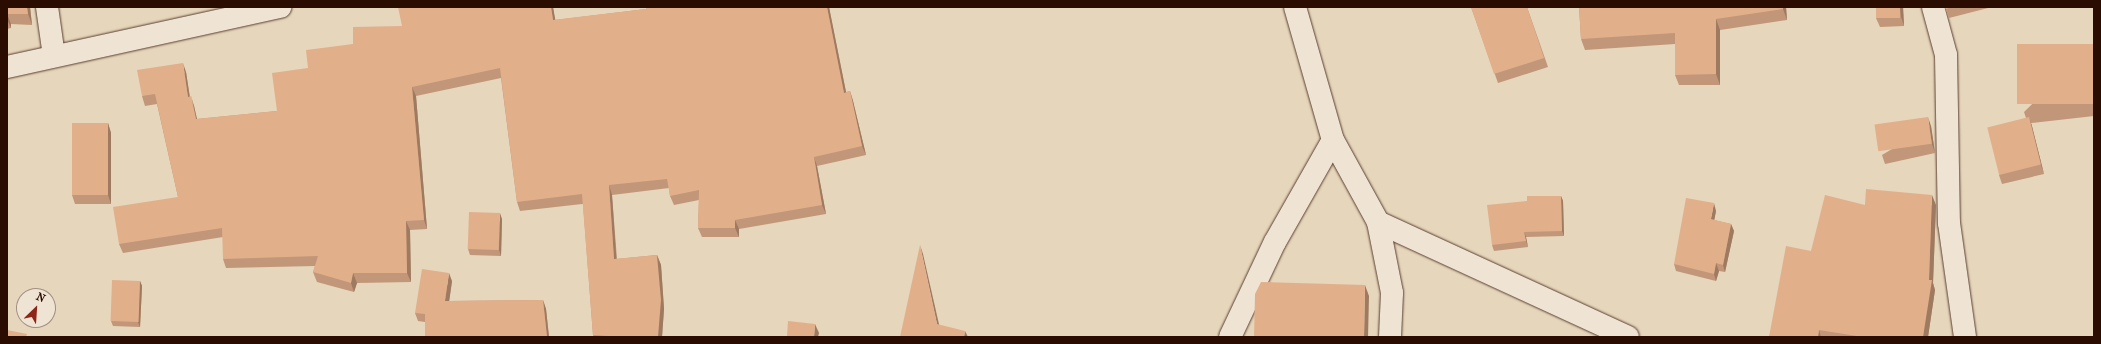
<!DOCTYPE html>
<style>
body{margin:0}
#map{position:relative;width:2101px;height:344px;overflow:hidden;background:#e6d6bb;font-family:"IM FELL French Canon",serif}
div>[style]{position:absolute}
[style*='--x']{left:calc(var(--x)*1px);top:calc(var(--y)*1px);width:calc(var(--w)*1px);rotate:calc(var(--a)*1deg)}
.roads{filter:drop-shadow(0 0 1px #593e2f) drop-shadow(0 0 1px #593e2f)}
.street>*{height:22px;margin:-11px;padding:0 11px;transform-origin:11px;border-radius:11px;background:#efe4d3}
.wall>*{inset:0;background:#c29678}
.shaded-wall>*{inset:0;background:#9e7a61}
.building>*{inset:0;background:#e2af8b;transform-origin:0 0}
span{translate:-50% -50%;white-space:nowrap;text-align:center;line-height:1.15;-webkit-text-stroke:3px #efe4d3;paint-order:stroke}
.frame{position:absolute;inset:0;border:8px solid #2a0c00;pointer-events:none}
.north{position:absolute;left:16px;top:288px;width:40px;height:40px;box-sizing:border-box;background:#efe4d3;border:1px solid #a08e7f;border-radius:50%;rotate:25deg;font-size:11px;font-weight:700;line-height:16px;text-align:center;color:#2a0c00}
.north::after{content:'';display:block;margin:auto;width:14px;height:18px;background:#8f2418;clip-path:polygon(50% 0,100% 100%,50% 72%,0 100%)}
</style>
<div id="map">
<div class="roads">
<div class="street">
<i style="--x:47;--y:7;--w:49;--a:81.9"></i>
<i style="--x:1295;--y:7;--w:138;--a:74.1"></i>
<i style="--x:1333;--y:140;--w:94;--a:61.2"></i>
<i style="--x:1378;--y:222;--w:72;--a:78.8"></i>
<i style="--x:1392;--y:293;--w:44;--a:92.6"></i>
<i style="--x:1933;--y:7;--w:50;--a:74.8"></i>
<i style="--x:1946;--y:55;--w:168;--a:89"></i>
<i style="--x:1949;--y:223;--w:115;--a:82"></i>
<i style="--x:7;--y:67;--w:280;--a:-12.4"></i>
<i style="--x:1378;--y:222;--w:275;--a:24.7"></i>
<i style="--x:1230;--y:337;--w:105;--a:-64.7"></i>
<i style="--x:1275;--y:242;--w:117;--a:-60.4"></i>
</div>
</div>
<div class="wall">
<i style="clip-path:polygon(7px 7px,30px 7px,32px 25px,11px 24px,11px 28px,7px 29px)"></i>
<i style="clip-path:polygon(553px 7px,555px 20px,646px 9px,646px 7px,829px 7px,846px 92px,850px 91px,853px 101px,866px 155px,817px 166px,826px 214px,739px 229px,739px 237px,702px 237px,698px 228px,699px 200px,674px 205px,670px 196px,669px 188px,612px 195px,617px 259px,657px 255px,661px 265px,664px 309px,662px 337px,594px 337px,593px 335px,583px 204px,520px 211px,517px 202px,501px 78px,416px 96px,427px 229px,410px 230px,411px 282px,357px 283px,354px 292px,317px 282px,313px 272px,315px 266px,226px 268px,223px 259px,223px 237px,123px 253px,119px 244px,178px 197px,157px 104px,145px 106px,142px 96px,186px 72px,190px 97px,194px 106px,197px 119px,277px 111px,308px 68px,353px 44px,402px 26px)"></i>
<i style="clip-path:polygon(1471px 7px,1527px 7px,1548px 67px,1498px 83px)"></i>
<i style="clip-path:polygon(1579px 7px,1786px 7px,1787px 20px,1720px 30px,1720px 85px,1679px 85px,1675px 75px,1675px 44px,1585px 50px,1581px 39px)"></i>
<i style="clip-path:polygon(1876px 7px,1903px 7px,1904px 26px,1880px 27px,1876px 18px)"></i>
<i style="clip-path:polygon(1945px 7px,1992px 7px,1949px 18px)"></i>
<i style="clip-path:polygon(2094px 44px,2094px 116px,2031px 123px,2044px 174px,2002px 184px,1999px 175px,2026px 118px,2024px 112px)"></i>
<i style="clip-path:polygon(108px 123px,111px 133px,111px 204px,75px 204px,72px 195px)"></i>
<i style="clip-path:polygon(1931px 126px,1935px 153px,1885px 164px,1882px 155px)"></i>
<i style="clip-path:polygon(1561px 196px,1563px 201px,1564px 236px,1526px 237px,1528px 247px,1494px 251px,1492px 245px,1527px 201px)"></i>
<i style="clip-path:polygon(1865px 205px,1936px 205px,1933px 283px,1935px 290px,1928px 337px,1769px 337px,1811px 251px)"></i>
<i style="clip-path:polygon(1716px 211px,1714px 220px,1731px 224px,1734px 231px,1725px 272px,1719px 271px,1716px 281px,1676px 271px,1674px 264px)"></i>
<i style="clip-path:polygon(502px 219px,501px 256px,470px 255px,468px 249px)"></i>
<i style="clip-path:polygon(140px 281px,142px 286px,140px 327px,113px 326px,111px 321px)"></i>
<i style="clip-path:polygon(452px 281px,449px 301px,543px 300px,546px 309px,549px 337px,425px 337px,425px 322px,418px 321px,415px 313px)"></i>
</div>
<div class="shaded-wall">
<i style="clip-path:polygon(27px 7px,30px 7px,32px 25px,28px 14px)"></i>
<i style="clip-path:polygon(551px 7px,553px 7px,557px 29px,553px 20px)"></i>
<i style="clip-path:polygon(827px 7px,829px 7px,848px 102px,844px 93px)"></i>
<i style="clip-path:polygon(1783px 7px,1786px 7px,1787px 20px,1783px 9px)"></i>
<i style="clip-path:polygon(1900px 7px,1903px 7px,1904px 26px,1901px 17px)"></i>
<i style="clip-path:polygon(7px 14px,11px 24px,11px 28px,7px 19px)"></i>
<i style="clip-path:polygon(1716px 19px,1720px 30px,1720px 85px,1716px 74px)"></i>
<i style="clip-path:polygon(183px 63px,186px 72px,191px 106px,188px 97px)"></i>
<i style="clip-path:polygon(412px 87px,416px 96px,427px 229px,424px 220px)"></i>
<i style="clip-path:polygon(850px 91px,853px 101px,866px 155px,862px 146px)"></i>
<i style="clip-path:polygon(191px 96px,194px 106px,199px 128px,196px 119px)"></i>
<i style="clip-path:polygon(1928px 117px,1931px 126px,1935px 153px,1932px 144px)"></i>
<i style="clip-path:polygon(2029px 117px,2032px 126px,2044px 174px,2041px 165px)"></i>
<i style="clip-path:polygon(108px 123px,111px 133px,111px 204px,108px 195px)"></i>
<i style="clip-path:polygon(814px 157px,817px 166px,826px 214px,822px 205px)"></i>
<i style="clip-path:polygon(609px 185px,612px 195px,617px 268px,614px 259px)"></i>
<i style="clip-path:polygon(1932px 195px,1936px 205px,1933px 283px,1935px 290px,1928px 337px,1923px 337px,1929px 280px)"></i>
<i style="clip-path:polygon(1561px 196px,1563px 201px,1564px 236px,1562px 231px)"></i>
<i style="clip-path:polygon(1714px 203px,1716px 211px,1713px 227px,1711px 219px)"></i>
<i style="clip-path:polygon(500px 213px,502px 219px,501px 256px,499px 250px)"></i>
<i style="clip-path:polygon(735px 220px,739px 229px,739px 237px,735px 228px)"></i>
<i style="clip-path:polygon(406px 221px,410px 230px,411px 282px,407px 273px)"></i>
<i style="clip-path:polygon(1731px 224px,1734px 231px,1725px 272px,1723px 265px)"></i>
<i style="clip-path:polygon(1524px 232px,1526px 237px,1528px 247px,1526px 241px)"></i>
<i style="clip-path:polygon(920px 245px,923px 254px,941px 333px,937px 324px)"></i>
<i style="clip-path:polygon(657px 255px,661px 265px,664px 309px,662px 337px,658px 337px)"></i>
<i style="clip-path:polygon(1716px 263px,1719px 271px,1716px 281px,1714px 274px)"></i>
<i style="clip-path:polygon(353px 273px,357px 283px,354px 292px,351px 283px)"></i>
<i style="clip-path:polygon(449px 273px,452px 281px,448px 310px,445px 301px)"></i>
<i style="clip-path:polygon(140px 281px,142px 286px,140px 327px,138px 322px)"></i>
<i style="clip-path:polygon(1365px 285px,1369px 296px,1368px 337px,1364px 337px)"></i>
<i style="clip-path:polygon(543px 300px,546px 309px,549px 337px,547px 337px)"></i>
<i style="clip-path:polygon(815px 324px,819px 333px,818px 337px,814px 337px)"></i>
<i style="clip-path:polygon(1819px 330px,1821px 337px,1818px 337px)"></i>
<i style="clip-path:polygon(965px 331px,968px 337px,964px 337px)"></i>
</div>
<div class="building">
<i style="clip-path:polygon(7px 7px,27px 7px,28px 14px,7px 14px,7px 17px)"></i>
<i style="clip-path:polygon(398px 7px,551px 7px,553px 20px,646px 9px,646px 7px,827px 7px,844px 93px,850px 91px,862px 146px,814px 157px,822px 205px,735px 220px,735px 228px,698px 228px,699px 190px,670px 196px,667px 179px,609px 185px,614px 259px,657px 255px,661px 300px,658px 337px,623px 337px,593px 335px,582px 194px,517px 202px,500px 68px,412px 87px,424px 220px,406px 221px,407px 273px,353px 273px,351px 283px,313px 272px,318px 256px,223px 259px,222px 228px,119px 244px,113px 207px,178px 197px,155px 94px,142px 96px,137px 70px,183px 63px,188px 97px,191px 96px,196px 119px,277px 111px,272px 73px,308px 68px,306px 50px,353px 44px,353px 27px,402px 26px)"></i>
<i style="clip-path:polygon(1471px 7px,1527px 7px,1544px 58px,1494px 74px)"></i>
<i style="clip-path:polygon(1579px 7px,1783px 7px,1783px 9px,1716px 19px,1716px 74px,1675px 75px,1675px 33px,1581px 39px)"></i>
<i style="left:1876px;top:7px;width:24px;height:11px"></i>
<i style="clip-path:polygon(1945px 7px,1952px 7px,1946px 9px)"></i>
<i style="left:2094px;top:44px;width:60px;height:77px;rotate:90deg"></i>
<i style="left:1928px;top:117px;width:27px;height:54px;rotate:82deg"></i>
<i style="left:2029px;top:117px;width:49px;height:43px;rotate:76deg"></i>
<i style="left:72px;top:123px;width:36px;height:72px"></i>
<i style="clip-path:polygon(1866px 189px,1932px 195px,1929px 280px,1932px 280px,1923px 337px,1863px 337px,1819px 330px,1818px 337px,1769px 337px,1786px 246px,1811px 251px,1825px 195px,1865px 205px)"></i>
<i style="clip-path:polygon(1527px 196px,1561px 196px,1562px 231px,1524px 232px,1526px 241px,1492px 245px,1487px 205px,1527px 201px)"></i>
<i style="clip-path:polygon(1686px 198px,1714px 203px,1711px 219px,1731px 224px,1723px 265px,1716px 263px,1714px 274px,1674px 264px)"></i>
<i style="left:469px;top:212px;width:31px;height:37px;rotate:2deg"></i>
<i style="clip-path:polygon(920px 245px,937px 324px,965px 331px,964px 337px,900px 337px)"></i>
<i style="clip-path:polygon(422px 269px,449px 273px,445px 301px,543px 300px,547px 337px,425px 337px,425px 314px,415px 313px)"></i>
<i style="left:112px;top:280px;width:28px;height:41px;rotate:2deg"></i>
<i style="clip-path:polygon(1261px 282px,1365px 285px,1364px 337px,1254px 337px,1255px 294px)"></i>
<i style="clip-path:polygon(788px 321px,815px 324px,814px 337px,787px 337px)"></i>
<i style="clip-path:polygon(7px 330px,27px 334px,26px 337px,7px 337px)"></i>
</div>
<div class="frame"></div>
<div class="north">N</div>
</div>
